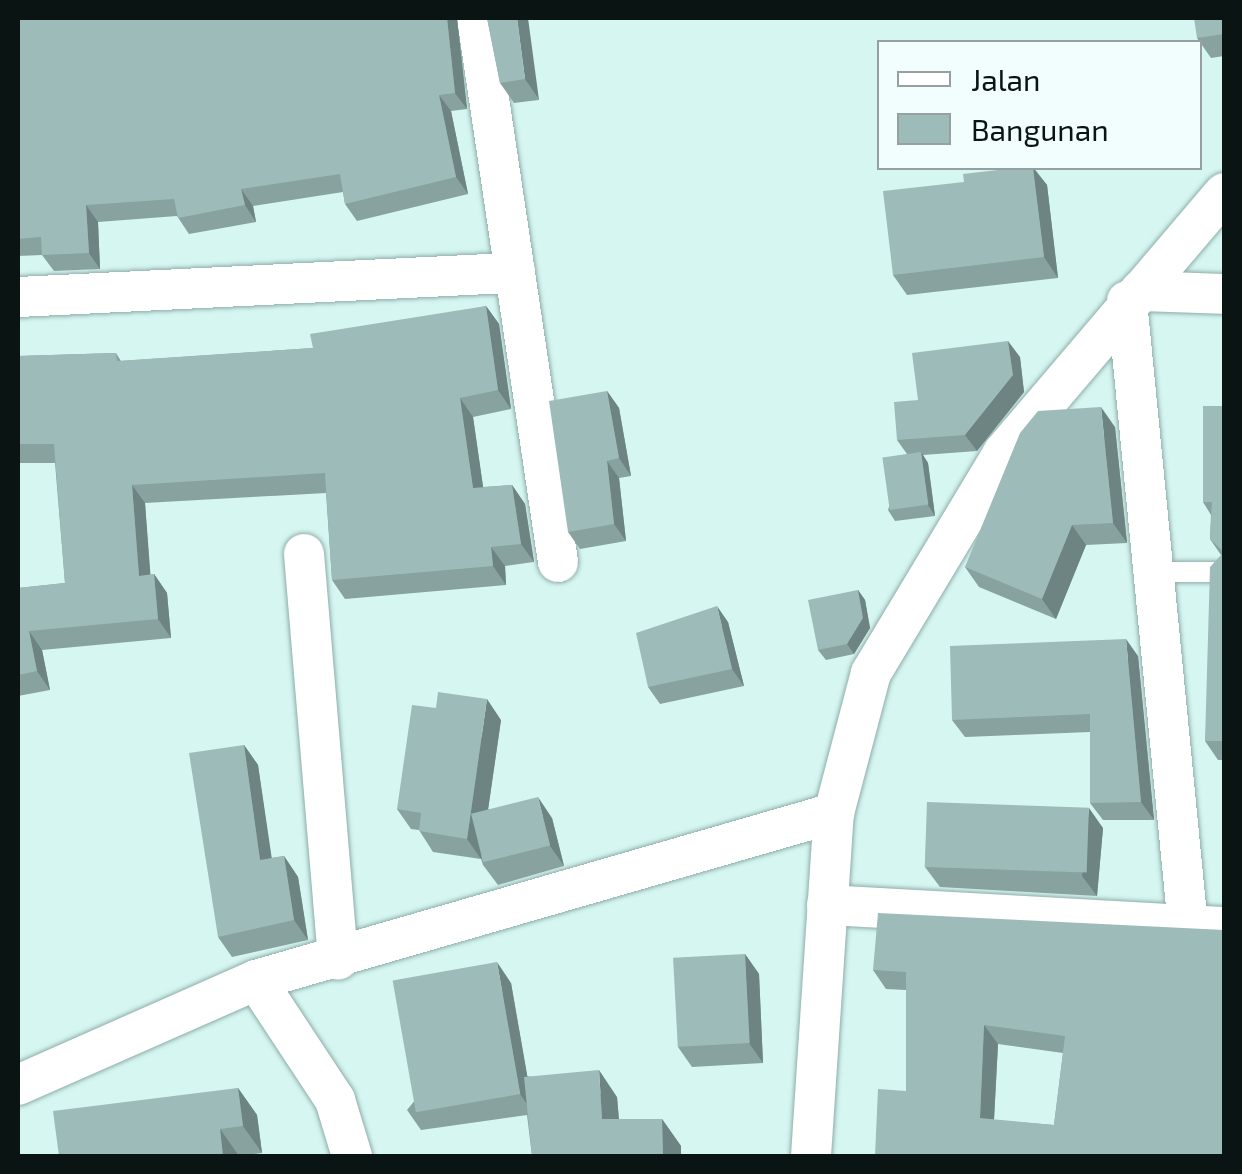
<!DOCTYPE html>
<style>
body{margin:0}
#map{position:relative;width:1242px;height:1174px;overflow:hidden;background:#d6f6f2;font-family:"Exo 2",sans-serif}
div>[style]{position:absolute}
[style*='--x']{left:calc(var(--x)*1px);top:calc(var(--y)*1px);width:calc(var(--w)*1px);rotate:calc(var(--a)*1deg)}
.roads{filter:drop-shadow(0 0 2px #8eada9) drop-shadow(0 0 2px #8eada9)}
.lane>*{height:20px;margin:-10px;padding:0 10px;transform-origin:10px;border-radius:10px;background:#fff}
.street>*{height:40px;margin:-20px;padding:0 20px;transform-origin:20px;border-radius:20px;background:#fff}
.wall>*{inset:0;background:#87a29f}
.shaded-wall>*{inset:0;background:#6e8482}
.building>*{inset:0;background:#9dbcb9;transform-origin:0 0}
span{translate:-50% -50%;white-space:nowrap;text-align:center;line-height:1.15;-webkit-text-stroke:9px #f2fefd;paint-order:stroke}
.frame{position:absolute;inset:0;border:20px solid #091413;pointer-events:none}
.legend{position:absolute;left:877px;top:40px;width:325px;height:130px;box-sizing:border-box;background:#f2fefd;border:2px solid #95a09f;margin:0;padding:12px 18px;list-style:none;font-size:30px;color:#091413}
.legend li{display:flex;align-items:center;gap:20px;height:50px}
.legend b{width:50px;border:2px solid #95a09f}
</style>
<div id="map">
<div class="roads">
<div class="lane">
<i style="--x:1154;--y:572;--w:70;--a:0"></i>
</div>
<div class="street">
<i style="--x:477;--y:18;--w:550;--a:81.53"></i>
<i style="--x:1140;--y:291;--w:84;--a:2"></i>
<i style="--x:18;--y:297;--w:498;--a:-2.8"></i>
<i style="--x:1127;--y:301;--w:628;--a:84.43"></i>
<i style="--x:304;--y:554;--w:407;--a:85.2"></i>
<i style="--x:827;--y:905;--w:398;--a:3.2"></i>
<i style="--x:256;--y:980;--w:144;--a:56.6"></i>
<i style="--x:335;--y:1100;--w:59;--a:73.1"></i>
<i style="--x:18;--y:1085;--w:260;--a:-23.8"></i>
<i style="--x:256;--y:980;--w:602;--a:-16.12"></i>
<i style="--x:811;--y:1156;--w:344;--a:-86.2"></i>
<i style="--x:834;--y:813;--w:145;--a:-75.2"></i>
<i style="--x:871;--y:673;--w:257;--a:-59"></i>
<i style="--x:1003;--y:453;--w:341;--a:-49.6"></i>
</div>
</div>
<div class="wall">
<i style="clip-path:polygon(18px 18px,457px 18px,467px 109px,451px 111px,468px 194px,357px 221px,345px 204px,343px 192px,253px 206px,256px 222px,189px 234px,177px 216px,98px 222px,100px 269px,54px 271px,42px 255px,18px 256px)"></i>
<i style="clip-path:polygon(487px 18px,539px 100px,514px 103px,500px 83px)"></i>
<i style="clip-path:polygon(1224px 18px,1224px 56px,1211px 58px,1197px 38px)"></i>
<i style="clip-path:polygon(1015px 168px,1034px 168px,1047px 185px,1058px 278px,907px 295px,893px 275px,964px 182px)"></i>
<i style="clip-path:polygon(486px 306px,499px 324px,511px 409px,473px 417px,483px 487px,512px 485px,525px 504px,534px 562px,505px 566px,506px 585px,345px 599px,332px 580px,326px 493px,145px 503px,150px 575px,154px 574px,167px 593px,171px 638px,42px 650px,50px 690px,18px 696px,18px 588px,65px 583px,55px 463px,18px 463px,18px 356px,116px 353px,121px 361px,313px 348px)"></i>
<i style="clip-path:polygon(1020px 357px,1024px 392px,977px 451px,923px 455px,928px 463px,935px 516px,895px 521px,888px 510px,907px 454px,897px 440px,918px 400px)"></i>
<i style="clip-path:polygon(607px 391px,619px 408px,631px 476px,619px 478px,626px 541px,580px 549px,568px 532px)"></i>
<i style="clip-path:polygon(1224px 406px,1224px 760px,1218px 760px,1205px 741px,1221px 555px,1210px 539px,1211px 515px,1203px 502px)"></i>
<i style="clip-path:polygon(1115px 427px,1127px 543px,1086px 545px,1056px 619px,979px 587px,965px 567px)"></i>
<i style="clip-path:polygon(858px 590px,865px 600px,870px 628px,854px 654px,826px 660px,818px 650px)"></i>
<i style="clip-path:polygon(728px 622px,744px 686px,660px 704px,648px 687px)"></i>
<i style="clip-path:polygon(1138px 656px,1154px 820px,1103px 820px,1090px 803px,1090px 732px,965px 737px,952px 720px)"></i>
<i style="clip-path:polygon(501px 720px,488px 809px,552px 818px,564px 866px,498px 885px,483px 865px,481px 859px,433px 852px,419px 830px,411px 829px,397px 809px)"></i>
<i style="clip-path:polygon(244px 745px,258px 765px,271px 858px,284px 856px,298px 877px,308px 940px,232px 957px,218px 937px)"></i>
<i style="clip-path:polygon(1103px 828px,1097px 896px,940px 887px,925px 867px)"></i>
<i style="clip-path:polygon(evenodd,1224px 930px,1224px 1156px,875px 1156px,906px 1091px,906px 990px,886px 989px,873px 970px,1224px 930px,998px 1044px,1063px 1053px,1054px 1125px,994px 1120px,998px 1044px)"></i>
<i style="clip-path:polygon(745px 954px,759px 974px,763px 1063px,692px 1067px,678px 1047px)"></i>
<i style="clip-path:polygon(511px 983px,527px 1076px,617px 1097px,619px 1119px,662px 1119px,681px 1146px,681px 1156px,532px 1156px,527px 1115px,421px 1130px,407px 1110px)"></i>
<i style="clip-path:polygon(238px 1088px,257px 1115px,262px 1153px,239px 1156px,59px 1156px)"></i>
</div>
<div class="shaded-wall">
<i style="clip-path:polygon(447px 18px,457px 18px,467px 109px,455px 93px)"></i>
<i style="clip-path:polygon(517px 18px,528px 18px,539px 100px,525px 79px)"></i>
<i style="clip-path:polygon(439px 95px,451px 111px,468px 194px,456px 177px)"></i>
<i style="clip-path:polygon(1033px 168px,1047px 185px,1058px 278px,1044px 257px)"></i>
<i style="clip-path:polygon(241px 189px,253px 206px,256px 222px,245px 205px)"></i>
<i style="clip-path:polygon(86px 205px,98px 222px,100px 269px,89px 253px)"></i>
<i style="clip-path:polygon(486px 306px,499px 324px,511px 409px,498px 390px)"></i>
<i style="clip-path:polygon(1008px 341px,1020px 357px,1024px 392px,977px 451px,965px 435px)"></i>
<i style="clip-path:polygon(607px 391px,619px 408px,631px 476px,619px 458px)"></i>
<i style="clip-path:polygon(460px 398px,473px 417px,486px 507px,473px 488px)"></i>
<i style="clip-path:polygon(1101px 407px,1115px 427px,1127px 543px,1113px 523px)"></i>
<i style="clip-path:polygon(921px 452px,928px 463px,935px 516px,928px 505px)"></i>
<i style="clip-path:polygon(607px 461px,619px 478px,626px 541px,614px 524px)"></i>
<i style="clip-path:polygon(132px 485px,145px 503px,152px 595px,139px 576px)"></i>
<i style="clip-path:polygon(512px 485px,525px 504px,534px 562px,521px 544px)"></i>
<i style="clip-path:polygon(1072px 525px,1086px 545px,1056px 619px,1042px 599px)"></i>
<i style="clip-path:polygon(491px 547px,505px 566px,506px 585px,493px 566px)"></i>
<i style="clip-path:polygon(154px 574px,167px 593px,171px 638px,158px 619px)"></i>
<i style="clip-path:polygon(858px 590px,865px 600px,870px 628px,854px 654px,847px 644px)"></i>
<i style="clip-path:polygon(717px 606px,728px 622px,744px 686px,732px 669px)"></i>
<i style="clip-path:polygon(29px 631px,42px 650px,50px 690px,37px 671px)"></i>
<i style="clip-path:polygon(1126px 639px,1138px 656px,1154px 820px,1141px 802px)"></i>
<i style="clip-path:polygon(487px 699px,501px 720px,481px 859px,467px 839px)"></i>
<i style="clip-path:polygon(244px 745px,258px 765px,275px 880px,260px 860px)"></i>
<i style="clip-path:polygon(538px 797px,552px 818px,564px 866px,550px 846px)"></i>
<i style="clip-path:polygon(1089px 808px,1103px 828px,1097px 896px,1082px 876px)"></i>
<i style="clip-path:polygon(284px 856px,298px 877px,308px 940px,294px 920px)"></i>
<i style="clip-path:polygon(745px 954px,759px 974px,763px 1063px,749px 1043px)"></i>
<i style="clip-path:polygon(497px 962px,511px 983px,534px 1114px,520px 1094px)"></i>
<i style="clip-path:polygon(984px 1025px,998px 1044px,993px 1138px,980px 1118px)"></i>
<i style="clip-path:polygon(599px 1070px,617px 1097px,621px 1146px,602px 1119px)"></i>
<i style="clip-path:polygon(238px 1088px,257px 1115px,262px 1153px,243px 1126px)"></i>
<i style="clip-path:polygon(662px 1119px,681px 1146px,681px 1156px,663px 1156px)"></i>
<i style="clip-path:polygon(220px 1129px,239px 1156px,223px 1156px)"></i>
</div>
<div class="building">
<i style="clip-path:polygon(18px 18px,447px 18px,455px 93px,439px 95px,456px 177px,345px 204px,340px 174px,241px 189px,245px 205px,178px 218px,174px 199px,86px 205px,89px 253px,42px 255px,41px 237px,18px 239px)"></i>
<i style="clip-path:polygon(487px 18px,517px 18px,525px 79px,500px 83px)"></i>
<i style="clip-path:polygon(1194px 18px,1224px 18px,1224px 34px,1197px 38px)"></i>
<i style="clip-path:polygon(1015px 168px,1033px 168px,1044px 257px,893px 275px,883px 191px,964px 182px,963px 174px)"></i>
<i style="clip-path:polygon(486px 306px,498px 390px,460px 398px,473px 488px,512px 485px,521px 544px,491px 547px,493px 566px,332px 580px,325px 473px,132px 485px,139px 576px,154px 574px,158px 619px,29px 631px,37px 671px,18px 675px,18px 588px,65px 583px,54px 444px,18px 444px,18px 356px,116px 353px,117px 361px,313px 348px,310px 334px)"></i>
<i style="clip-path:polygon(1008px 341px,1013px 375px,965px 435px,897px 440px,894px 402px,918px 400px,912px 353px)"></i>
<i style="clip-path:polygon(607px 391px,619px 458px,607px 461px,614px 524px,568px 532px,549px 401px)"></i>
<i style="clip-path:polygon(1203px 406px,1224px 406px,1224px 741px,1205px 741px,1210px 567px,1224px 552px,1210px 539px,1212px 502px,1203px 502px)"></i>
<i style="clip-path:polygon(1101px 407px,1113px 523px,1072px 525px,1042px 599px,965px 567px,1020px 433px,1038px 411px)"></i>
<i style="left:921px;top:452px;width:53px;height:39px;rotate:82deg"></i>
<i style="clip-path:polygon(858px 590px,863px 618px,847px 644px,818px 650px,808px 600px)"></i>
<i style="clip-path:polygon(717px 606px,732px 669px,648px 687px,636px 633px)"></i>
<i style="clip-path:polygon(1126px 639px,1141px 802px,1090px 803px,1090px 714px,952px 720px,950px 646px)"></i>
<i style="clip-path:polygon(438px 692px,487px 699px,467px 839px,419px 831px,421px 813px,397px 809px,412px 705px,436px 708px)"></i>
<i style="clip-path:polygon(244px 745px,260px 860px,284px 856px,294px 920px,218px 937px,189px 753px)"></i>
<i style="left:538px;top:797px;width:50px;height:69px;rotate:76deg"></i>
<i style="left:927px;top:802px;width:162px;height:65px;rotate:2deg"></i>
<i style="clip-path:polygon(evenodd,878px 913px,1224px 930px,1224px 1156px,875px 1156px,878px 1089px,906px 1091px,906px 972px,873px 970px,878px 913px,984px 1025px,1065px 1036px,1054px 1125px,980px 1118px,984px 1025px)"></i>
<i style="left:745px;top:954px;width:89px;height:72px;rotate:87deg"></i>
<i style="left:497px;top:962px;width:134px;height:106px;rotate:80deg"></i>
<i style="clip-path:polygon(599px 1070px,602px 1119px,662px 1119px,663px 1156px,532px 1156px,524px 1077px)"></i>
<i style="clip-path:polygon(238px 1088px,243px 1126px,220px 1129px,223px 1156px,59px 1156px,53px 1111px)"></i>
</div>
<div class="frame"></div>
<ul class="legend">
<li><b style="height:12px;background:#fff"></b>Jalan</li>
<li><b style="height:28px;background:#9dbcb9"></b>Bangunan</li>
</ul>
</div>
